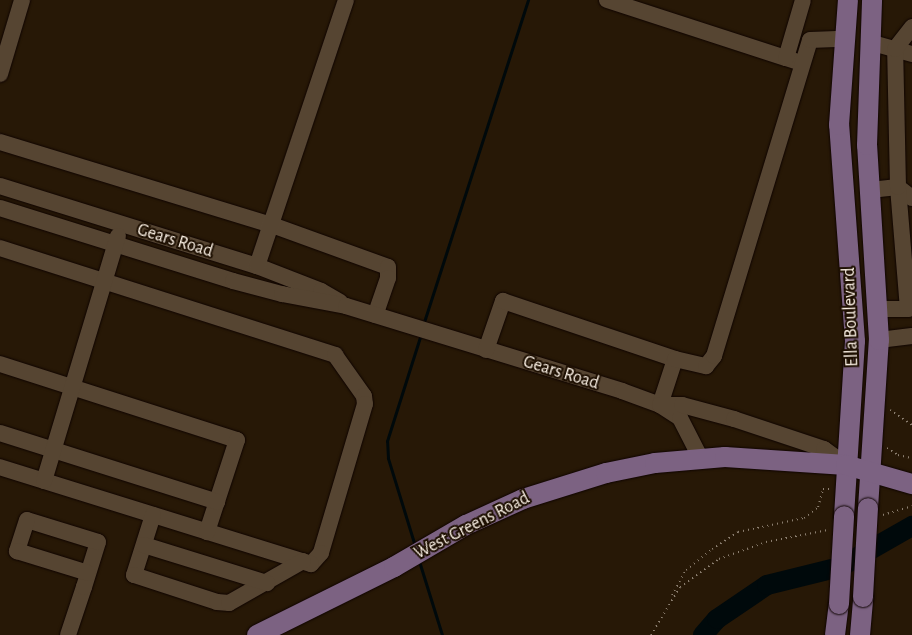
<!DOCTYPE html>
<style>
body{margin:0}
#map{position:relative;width:912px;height:635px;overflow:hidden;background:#271806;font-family:"Alegreya Sans",sans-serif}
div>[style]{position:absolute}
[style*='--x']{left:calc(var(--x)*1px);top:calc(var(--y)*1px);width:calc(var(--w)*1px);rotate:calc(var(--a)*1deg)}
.stream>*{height:3px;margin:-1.5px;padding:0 1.5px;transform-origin:1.5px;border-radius:1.5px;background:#00090b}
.river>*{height:20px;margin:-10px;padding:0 10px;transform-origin:10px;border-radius:10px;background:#00090b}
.path>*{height:2px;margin-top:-1px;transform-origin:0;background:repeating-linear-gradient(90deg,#8b7e6f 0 1px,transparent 0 5px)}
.roads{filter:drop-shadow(0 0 1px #0f0400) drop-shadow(0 0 1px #0f0400)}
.minor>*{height:16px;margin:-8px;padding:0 8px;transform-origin:8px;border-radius:8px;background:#564532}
.major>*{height:20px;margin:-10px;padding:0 10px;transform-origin:10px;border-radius:10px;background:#7c6282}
.bridges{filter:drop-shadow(0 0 1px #0f0400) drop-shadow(0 0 1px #0f0400)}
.major-bridge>*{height:20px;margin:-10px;padding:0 10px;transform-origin:10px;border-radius:10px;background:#7c6282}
span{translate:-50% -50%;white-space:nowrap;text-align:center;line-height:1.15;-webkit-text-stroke:4px #1d0f01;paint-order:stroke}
.street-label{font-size:18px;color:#fcf2e6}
</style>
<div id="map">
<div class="stream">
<i style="--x:423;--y:325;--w:342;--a:-72.1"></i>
<i style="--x:415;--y:546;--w:92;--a:-107.1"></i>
<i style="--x:388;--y:458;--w:17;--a:-93"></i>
<i style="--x:387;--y:441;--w:112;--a:-72.4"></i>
<i style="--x:419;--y:561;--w:77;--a:72.7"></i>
</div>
<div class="river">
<i style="--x:703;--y:635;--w:21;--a:-49"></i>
<i style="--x:717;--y:619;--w:60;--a:-34.2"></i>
<i style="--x:767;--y:585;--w:75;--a:-13.9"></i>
<i style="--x:840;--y:567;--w:83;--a:-29.7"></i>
</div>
<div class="path">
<i style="--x:890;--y:410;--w:27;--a:34"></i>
<i style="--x:887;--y:448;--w:13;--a:32"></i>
<i style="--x:898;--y:455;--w:14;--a:12"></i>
<i style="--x:883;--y:515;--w:30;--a:-17"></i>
<i style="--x:672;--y:595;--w:29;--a:-61"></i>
<i style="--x:686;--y:570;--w:33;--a:-39"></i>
<i style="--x:712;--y:549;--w:31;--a:-33"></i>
<i style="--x:738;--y:532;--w:67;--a:-12"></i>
<i style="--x:804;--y:518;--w:18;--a:-38"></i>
<i style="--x:818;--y:507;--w:19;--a:-74"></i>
<i style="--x:823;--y:489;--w:6;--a:0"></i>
<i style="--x:651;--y:635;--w:56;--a:-58.9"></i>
<i style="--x:680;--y:587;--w:48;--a:-35.7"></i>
<i style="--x:719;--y:559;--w:50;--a:-19.9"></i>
<i style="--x:766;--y:542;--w:63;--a:-11"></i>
</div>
<div class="roads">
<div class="minor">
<i style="--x:607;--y:0;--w:188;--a:18"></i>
<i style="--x:869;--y:42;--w:45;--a:15.6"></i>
<i style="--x:795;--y:61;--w:9;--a:-162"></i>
<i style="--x:786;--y:58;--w:60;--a:-73.7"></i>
<i style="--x:0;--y:74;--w:77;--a:-73.4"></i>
<i style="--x:0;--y:142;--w:284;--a:17"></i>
<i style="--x:272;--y:225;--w:123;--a:19.9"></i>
<i style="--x:388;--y:267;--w:11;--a:90"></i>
<i style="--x:388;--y:278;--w:39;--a:109"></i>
<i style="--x:0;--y:186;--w:269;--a:17.3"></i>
<i style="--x:257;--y:266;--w:69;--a:21.3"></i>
<i style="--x:321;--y:291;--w:22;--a:30"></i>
<i style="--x:870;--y:190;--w:28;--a:-6"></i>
<i style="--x:898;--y:187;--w:18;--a:38"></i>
<i style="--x:0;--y:208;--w:244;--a:17.4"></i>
<i style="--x:233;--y:281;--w:51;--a:14.9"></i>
<i style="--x:282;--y:294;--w:65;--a:10.6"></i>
<i style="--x:346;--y:306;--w:289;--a:17.1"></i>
<i style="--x:622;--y:391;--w:40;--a:20.2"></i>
<i style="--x:660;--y:405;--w:24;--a:33"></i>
<i style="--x:680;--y:418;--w:46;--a:62.9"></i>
<i style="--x:0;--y:248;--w:352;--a:17.7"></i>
<i style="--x:335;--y:355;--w:50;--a:54.7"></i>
<i style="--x:364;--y:396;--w:8;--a:83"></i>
<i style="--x:365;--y:404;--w:155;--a:106.5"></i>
<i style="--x:321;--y:553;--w:15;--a:132"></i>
<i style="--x:311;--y:564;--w:326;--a:-162.7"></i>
<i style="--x:257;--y:266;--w:280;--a:-71.5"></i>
<i style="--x:878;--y:309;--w:30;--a:0"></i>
<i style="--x:908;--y:309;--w:122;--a:-94.7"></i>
<i style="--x:898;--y:187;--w:138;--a:-91.2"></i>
<i style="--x:895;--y:49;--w:28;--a:-52"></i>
<i style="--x:879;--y:340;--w:33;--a:-7"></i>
<i style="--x:486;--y:350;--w:52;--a:-70.9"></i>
<i style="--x:503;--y:301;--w:182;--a:18.6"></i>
<i style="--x:0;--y:364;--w:249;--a:17.8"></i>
<i style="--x:237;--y:440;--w:97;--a:108.1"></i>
<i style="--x:660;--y:405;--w:48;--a:-71.9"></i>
<i style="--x:675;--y:359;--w:32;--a:13"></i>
<i style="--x:706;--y:366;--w:13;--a:-51"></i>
<i style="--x:714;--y:356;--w:330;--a:-73.1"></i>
<i style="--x:810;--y:40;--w:33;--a:-2"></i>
<i style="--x:660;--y:405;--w:22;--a:0"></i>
<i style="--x:682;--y:405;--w:54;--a:15.1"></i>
<i style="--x:734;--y:419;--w:95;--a:18.4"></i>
<i style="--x:824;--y:449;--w:27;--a:36"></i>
<i style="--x:0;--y:433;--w:228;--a:17.6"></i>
<i style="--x:44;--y:481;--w:256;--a:-73.2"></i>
<i style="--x:153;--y:515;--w:63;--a:107.6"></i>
<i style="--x:134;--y:575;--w:87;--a:18"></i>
<i style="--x:217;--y:602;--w:12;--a:5"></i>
<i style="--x:229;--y:603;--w:85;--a:-29.6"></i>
<i style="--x:144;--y:545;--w:129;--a:17.2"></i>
<i style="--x:68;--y:635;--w:51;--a:-71.6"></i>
<i style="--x:84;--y:587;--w:47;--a:-72.7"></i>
<i style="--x:98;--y:542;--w:74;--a:-162.8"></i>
<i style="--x:27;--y:520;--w:33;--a:108"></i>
<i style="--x:17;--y:551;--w:74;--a:17.2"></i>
</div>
<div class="major">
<i style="--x:868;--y:508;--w:168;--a:-86.3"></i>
<i style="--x:879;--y:340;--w:195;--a:-93.5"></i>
<i style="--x:867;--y:145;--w:145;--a:-88"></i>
<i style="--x:844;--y:516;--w:175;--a:-86.4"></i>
<i style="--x:855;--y:341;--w:217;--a:-94.2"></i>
<i style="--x:839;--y:125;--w:125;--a:-85.9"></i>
<i style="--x:257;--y:635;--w:153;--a:-26.4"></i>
<i style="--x:394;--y:567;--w:83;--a:-30.3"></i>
<i style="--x:466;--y:525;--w:63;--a:-24.5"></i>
<i style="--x:523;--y:499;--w:87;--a:-17.4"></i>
<i style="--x:606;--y:473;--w:50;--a:-11.5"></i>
<i style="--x:655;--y:463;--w:70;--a:-4.9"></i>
<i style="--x:725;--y:457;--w:121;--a:3.8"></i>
<i style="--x:846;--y:465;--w:69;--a:16.1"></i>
<i style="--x:835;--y:635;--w:31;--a:-83"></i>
<i style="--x:860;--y:635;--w:38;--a:-85"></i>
</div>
</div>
<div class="bridges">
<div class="major-bridge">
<i style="--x:863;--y:597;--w:89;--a:-86.8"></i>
<i style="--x:839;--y:604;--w:88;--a:-86.7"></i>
</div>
</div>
<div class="street-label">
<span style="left:175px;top:241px;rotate:17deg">Gears Road</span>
<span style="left:851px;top:317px;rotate:-92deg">Ella Boulevard</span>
<span style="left:561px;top:373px;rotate:17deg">Gears Road</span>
<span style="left:472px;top:526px;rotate:-27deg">West Greens Road</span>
</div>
</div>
